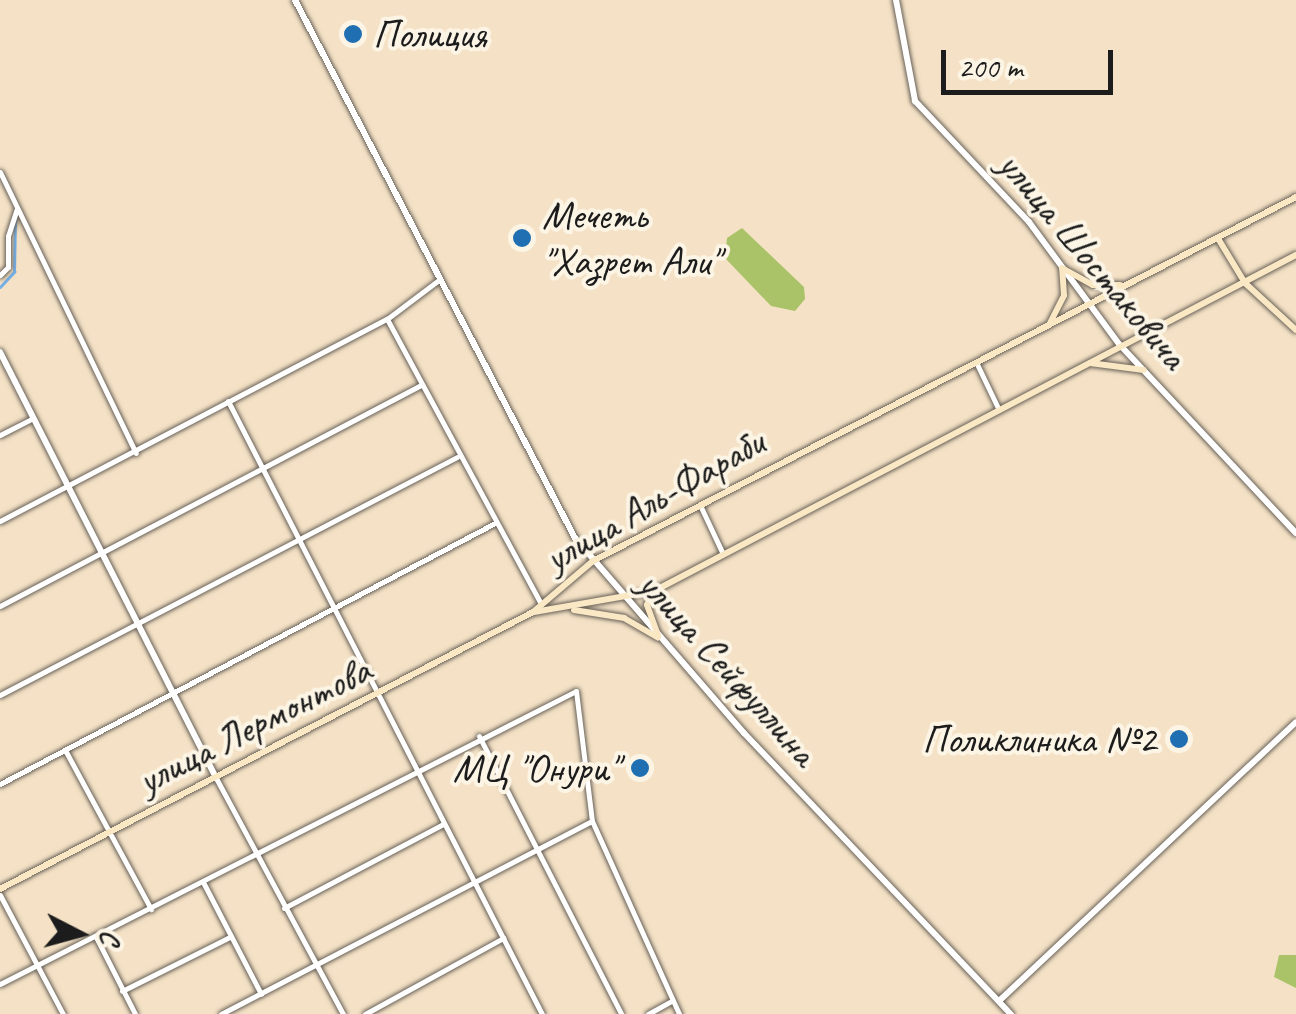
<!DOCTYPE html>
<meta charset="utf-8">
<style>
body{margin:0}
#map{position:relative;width:1296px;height:1014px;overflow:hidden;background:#f5e2c6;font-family:Caveat,sans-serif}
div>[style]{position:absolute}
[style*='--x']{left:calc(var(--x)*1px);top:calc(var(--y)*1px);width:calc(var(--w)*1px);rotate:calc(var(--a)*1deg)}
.green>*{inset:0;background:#aac368}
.stream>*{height:2.5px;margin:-1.25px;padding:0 1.25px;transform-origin:1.25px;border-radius:1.25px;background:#76b0e7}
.roads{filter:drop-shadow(0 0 2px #686158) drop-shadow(0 0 2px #686158)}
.minor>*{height:5px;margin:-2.5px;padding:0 2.5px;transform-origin:2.5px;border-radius:2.5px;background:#fff}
.tertiary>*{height:6px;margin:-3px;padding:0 3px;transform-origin:3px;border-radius:3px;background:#fff}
.secondary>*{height:6px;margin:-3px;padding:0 3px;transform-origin:3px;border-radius:3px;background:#fae7c3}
.dots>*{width:28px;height:28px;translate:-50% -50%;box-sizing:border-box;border:5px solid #fcf5e5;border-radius:50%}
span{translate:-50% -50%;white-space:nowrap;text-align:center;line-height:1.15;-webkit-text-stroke:8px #fcf5e5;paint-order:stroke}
.poi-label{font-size:40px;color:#1c1c1c}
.left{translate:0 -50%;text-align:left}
.right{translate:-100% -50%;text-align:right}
.street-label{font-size:40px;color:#1c1c1c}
.north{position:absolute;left:30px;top:884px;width:100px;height:100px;-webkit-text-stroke:8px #fcf5e5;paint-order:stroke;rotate:96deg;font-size:28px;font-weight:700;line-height:40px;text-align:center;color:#1c1c1c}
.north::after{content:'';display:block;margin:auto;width:35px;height:45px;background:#1c1c1c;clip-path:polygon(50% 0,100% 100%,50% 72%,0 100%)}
.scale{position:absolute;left:941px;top:50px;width:172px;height:45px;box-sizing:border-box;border:5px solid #1c1c1c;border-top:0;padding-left:12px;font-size:30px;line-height:35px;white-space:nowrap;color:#1c1c1c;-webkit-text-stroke:8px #fcf5e5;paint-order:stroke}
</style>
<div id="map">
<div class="green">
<i style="clip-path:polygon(742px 228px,804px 287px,805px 299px,795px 311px,771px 306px,725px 258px,727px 238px)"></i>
<i style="clip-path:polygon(1279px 955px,1296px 955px,1296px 988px,1274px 977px)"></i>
</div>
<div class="stream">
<i style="--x:0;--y:287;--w:21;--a:-47"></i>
<i style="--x:14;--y:272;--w:52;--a:-88.9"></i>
</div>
<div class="roads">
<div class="minor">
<i style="--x:0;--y:172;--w:312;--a:64.2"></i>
<i style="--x:0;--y:275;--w:11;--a:-45"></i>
<i style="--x:8;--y:267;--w:31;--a:-90"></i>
<i style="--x:8;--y:236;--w:28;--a:-72"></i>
<i style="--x:387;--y:319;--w:322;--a:61.6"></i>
<i style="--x:976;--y:362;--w:51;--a:64.4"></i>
<i style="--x:228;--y:401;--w:689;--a:62.88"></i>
<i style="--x:0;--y:435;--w:35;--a:-27"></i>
<i style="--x:700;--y:505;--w:54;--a:64.9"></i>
<i style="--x:0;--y:521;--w:437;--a:-27.6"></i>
<i style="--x:387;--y:319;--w:66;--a:-37"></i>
<i style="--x:0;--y:606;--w:475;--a:-27.7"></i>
<i style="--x:0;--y:695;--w:515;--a:-27.51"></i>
<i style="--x:479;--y:736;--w:312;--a:62.9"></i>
<i style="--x:65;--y:750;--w:181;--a:61.6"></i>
<i style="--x:216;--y:778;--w:268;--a:61.7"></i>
<i style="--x:0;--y:784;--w:560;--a:-27.8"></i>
<i style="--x:203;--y:882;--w:126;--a:62.6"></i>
<i style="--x:0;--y:895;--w:135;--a:62.1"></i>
<i style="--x:284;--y:908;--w:180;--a:-27.8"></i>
<i style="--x:96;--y:937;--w:86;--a:63.1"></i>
<i style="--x:0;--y:984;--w:646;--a:-26.96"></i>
<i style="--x:576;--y:691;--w:131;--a:83"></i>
<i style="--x:592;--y:821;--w:212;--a:65.7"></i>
<i style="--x:122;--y:991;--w:121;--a:-26.6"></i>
<i style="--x:221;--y:1014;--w:418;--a:-27.5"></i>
<i style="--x:365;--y:1014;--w:158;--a:-28.8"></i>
<i style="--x:648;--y:1014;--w:25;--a:-29"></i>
</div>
<div class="tertiary">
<i style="--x:295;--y:0;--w:607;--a:62.51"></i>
<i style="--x:575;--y:538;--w:258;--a:49.1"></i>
<i style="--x:744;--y:733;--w:388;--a:46.5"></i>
<i style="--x:896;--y:0;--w:103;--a:79.3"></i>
<i style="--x:915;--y:101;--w:166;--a:46.7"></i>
<i style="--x:1029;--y:222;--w:152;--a:53.6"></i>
<i style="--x:1119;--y:344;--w:259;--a:46.9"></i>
<i style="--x:0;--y:352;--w:478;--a:63.1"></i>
<i style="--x:999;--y:1001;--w:407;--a:-43.2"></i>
</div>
<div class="secondary">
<i style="--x:1219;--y:240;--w:50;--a:58.8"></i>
<i style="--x:1245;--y:283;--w:69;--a:42.7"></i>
<i style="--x:1062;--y:268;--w:35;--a:29"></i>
<i style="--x:1093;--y:285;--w:27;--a:0"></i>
<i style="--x:1050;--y:323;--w:31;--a:-63"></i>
<i style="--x:1064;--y:295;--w:26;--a:-94"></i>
<i style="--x:1090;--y:363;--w:54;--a:7.4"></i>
<i style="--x:653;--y:592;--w:14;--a:115"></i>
<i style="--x:647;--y:605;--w:33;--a:70"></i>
<i style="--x:574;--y:610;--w:51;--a:9.1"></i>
<i style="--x:624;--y:618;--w:39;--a:30"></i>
<i style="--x:534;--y:612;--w:122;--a:-9.9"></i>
<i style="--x:654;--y:591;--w:725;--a:-27.63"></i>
<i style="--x:0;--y:889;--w:601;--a:-27.46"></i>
<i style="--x:533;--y:612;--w:79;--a:-40.4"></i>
<i style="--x:593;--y:561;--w:792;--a:-27.37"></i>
</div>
</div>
<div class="dots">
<i style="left:353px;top:34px;background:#1f6fb2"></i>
<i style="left:522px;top:238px;background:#1f6fb2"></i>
<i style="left:1179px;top:739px;background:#1f6fb2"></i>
<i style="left:640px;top:768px;background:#1f6fb2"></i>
</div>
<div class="poi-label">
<span class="left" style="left:373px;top:34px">Полиция</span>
<span class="left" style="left:542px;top:238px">Мечеть<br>"Хазрет Али"</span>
<span class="right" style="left:1156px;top:739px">Поликлиника №2</span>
<span class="right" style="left:618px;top:768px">МЦ "Онури"</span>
</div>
<div class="street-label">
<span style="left:1093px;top:260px;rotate:50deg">улица Шостаковича</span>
<span style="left:654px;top:500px;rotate:-30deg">улица Аль-Фараби</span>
<span style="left:728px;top:668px;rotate:48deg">улица Сейфуллина</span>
<span style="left:254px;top:725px;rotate:-27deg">улица Лермонтова</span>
</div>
<div class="north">С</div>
<div class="scale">200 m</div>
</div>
